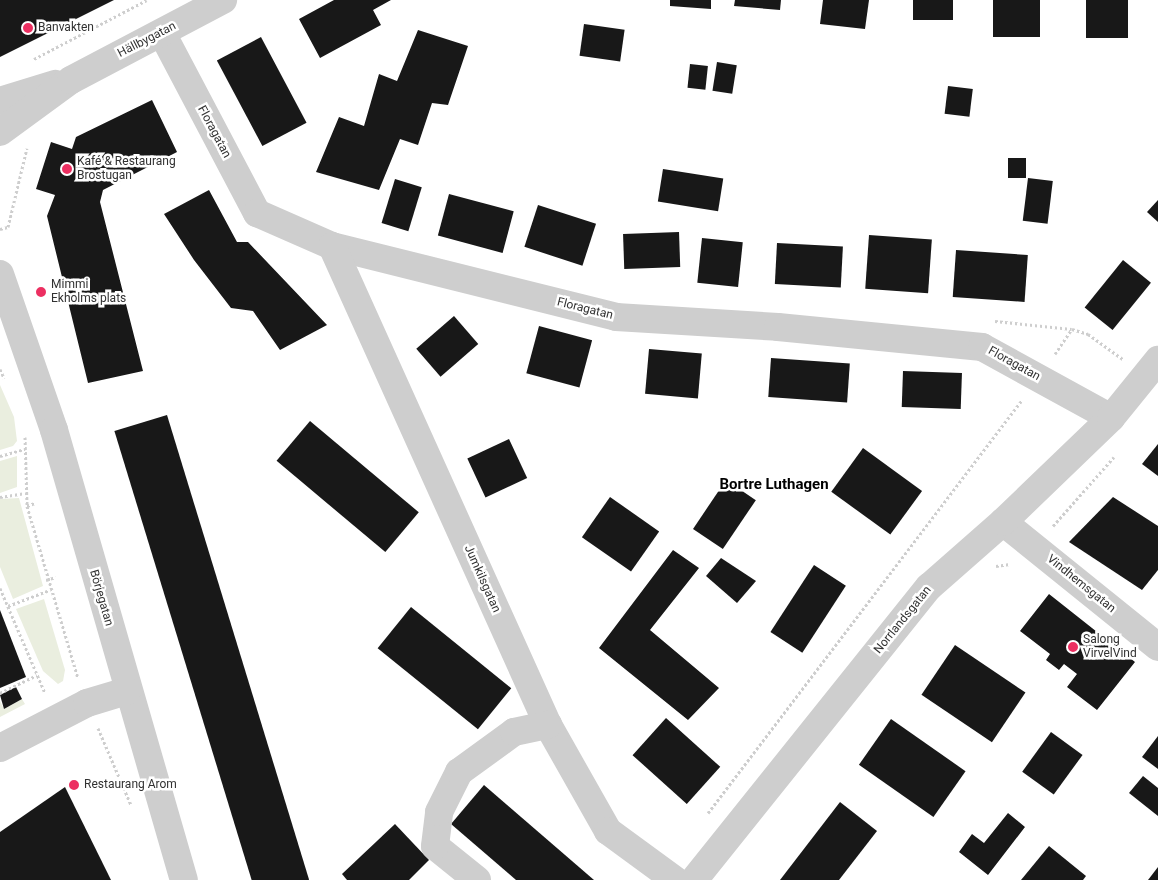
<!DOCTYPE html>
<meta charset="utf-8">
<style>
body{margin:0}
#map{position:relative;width:1158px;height:880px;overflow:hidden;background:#fff;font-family:Roboto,sans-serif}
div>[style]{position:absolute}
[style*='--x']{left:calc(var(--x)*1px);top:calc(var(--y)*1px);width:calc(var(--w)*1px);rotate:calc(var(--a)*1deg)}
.green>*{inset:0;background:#eaeedf}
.building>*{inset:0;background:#181818;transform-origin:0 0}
.path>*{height:3px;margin-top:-1.5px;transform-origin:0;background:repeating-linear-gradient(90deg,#cecece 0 2.5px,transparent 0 5px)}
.minor>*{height:28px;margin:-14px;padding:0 14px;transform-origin:14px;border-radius:14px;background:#cecece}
.dots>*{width:14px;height:14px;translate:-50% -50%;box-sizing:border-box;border:2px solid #fff;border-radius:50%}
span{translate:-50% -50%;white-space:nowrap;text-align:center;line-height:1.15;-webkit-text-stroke:5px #fff;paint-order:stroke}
.poi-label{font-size:12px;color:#313131}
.left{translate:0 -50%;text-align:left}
.street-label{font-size:12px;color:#313131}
.quarter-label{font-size:15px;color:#000;font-weight:700}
</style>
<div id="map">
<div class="green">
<i style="clip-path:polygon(0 385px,14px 417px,17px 441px,13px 446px,0 450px)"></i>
<i style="clip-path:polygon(17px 456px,17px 487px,0 493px,0 461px)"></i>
<i style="clip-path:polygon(19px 498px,43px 586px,13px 599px,0 567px,0 499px)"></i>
<i style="clip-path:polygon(44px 599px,65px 670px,63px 681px,58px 684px,43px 671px,16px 609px)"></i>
<i style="clip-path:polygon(22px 699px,25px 704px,0 717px,0 701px,4px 709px)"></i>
</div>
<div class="building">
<i style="clip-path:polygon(0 0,114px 0,0 57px)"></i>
<i style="clip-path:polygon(334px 0,391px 0,373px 10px,381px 25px,320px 58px,299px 19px)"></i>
<i style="clip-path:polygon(670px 0,711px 0,711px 9px,670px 6px)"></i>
<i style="clip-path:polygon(735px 0,781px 0,780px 10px,734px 6px)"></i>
<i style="clip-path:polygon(823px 0,869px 0,865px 29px,820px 24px)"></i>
<i style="left:913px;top:0;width:40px;height:20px"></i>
<i style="left:993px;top:0;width:47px;height:37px"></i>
<i style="left:1086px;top:0;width:42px;height:38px"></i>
<i style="left:584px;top:24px;width:41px;height:32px;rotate:8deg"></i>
<i style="clip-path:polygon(418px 30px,468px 46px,448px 105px,432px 103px,418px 145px,400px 139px,379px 190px,316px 172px,339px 117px,364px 126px,379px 74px,397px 81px)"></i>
<i style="left:261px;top:37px;width:97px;height:50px;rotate:62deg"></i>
<i style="left:717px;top:62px;width:20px;height:29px;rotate:9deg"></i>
<i style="left:690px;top:64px;width:18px;height:24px;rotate:6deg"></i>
<i style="left:948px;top:86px;width:25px;height:28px;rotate:7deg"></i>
<i style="clip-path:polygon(152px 100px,177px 152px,103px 190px,100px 202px,143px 371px,88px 383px,47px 216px,55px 195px,36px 189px,51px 142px,72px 149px,76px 137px)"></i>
<i style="left:1008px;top:158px;width:18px;height:20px"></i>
<i style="left:663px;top:169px;width:61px;height:33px;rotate:9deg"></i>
<i style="left:1028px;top:178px;width:25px;height:43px;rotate:7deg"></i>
<i style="left:395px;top:179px;width:28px;height:46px;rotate:17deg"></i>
<i style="clip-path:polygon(209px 190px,237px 242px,248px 242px,327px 325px,280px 350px,253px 311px,231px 308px,194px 260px,164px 214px)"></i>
<i style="left:449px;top:194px;width:67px;height:43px;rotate:15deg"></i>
<i style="clip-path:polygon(1158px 200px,1158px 222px,1147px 212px)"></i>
<i style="left:538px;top:205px;width:61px;height:44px;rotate:18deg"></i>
<i style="left:679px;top:232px;width:35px;height:56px;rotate:88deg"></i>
<i style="left:869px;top:235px;width:63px;height:54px;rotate:4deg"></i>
<i style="left:702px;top:238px;width:41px;height:45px;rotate:6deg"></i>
<i style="left:777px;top:243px;width:66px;height:41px;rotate:3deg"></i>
<i style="left:956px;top:250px;width:72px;height:47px;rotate:4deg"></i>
<i style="left:1123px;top:260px;width:36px;height:61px;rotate:39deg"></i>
<i style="left:454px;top:316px;width:37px;height:50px;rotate:49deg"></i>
<i style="left:539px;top:326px;width:55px;height:49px;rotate:15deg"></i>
<i style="left:649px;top:349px;width:53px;height:45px;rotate:5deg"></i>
<i style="left:771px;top:358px;width:79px;height:39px;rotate:4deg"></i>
<i style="left:903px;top:371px;width:59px;height:36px;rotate:2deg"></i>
<i style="left:167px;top:415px;width:486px;height:55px;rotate:73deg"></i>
<i style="left:310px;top:421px;width:142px;height:52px;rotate:40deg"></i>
<i style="left:509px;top:439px;width:43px;height:46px;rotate:65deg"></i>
<i style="clip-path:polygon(1158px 444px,1158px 476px,1142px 464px)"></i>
<i style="left:863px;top:448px;width:73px;height:54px;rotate:36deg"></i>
<i style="left:726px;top:480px;width:36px;height:59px;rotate:34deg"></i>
<i style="left:610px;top:497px;width:60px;height:49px;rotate:35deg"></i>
<i style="clip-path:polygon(1113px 497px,1158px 526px,1158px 570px,1142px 590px,1069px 542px)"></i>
<i style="clip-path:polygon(673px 550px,699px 568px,650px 630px,719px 688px,688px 720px,599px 648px)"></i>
<i style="clip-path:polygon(721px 558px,756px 581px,737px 603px,706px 576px)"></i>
<i style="left:814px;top:565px;width:38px;height:80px;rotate:33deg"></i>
<i style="clip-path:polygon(1049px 594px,1135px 662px,1097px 710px,1067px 687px,1077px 674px,1064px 664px,1059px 670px,1046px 660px,1050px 654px,1020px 631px)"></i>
<i style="left:411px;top:607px;width:129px;height:53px;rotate:39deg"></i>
<i style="clip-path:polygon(0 610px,26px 677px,0 688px)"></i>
<i style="left:955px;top:645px;width:85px;height:60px;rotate:34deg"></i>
<i style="clip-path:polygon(16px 687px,22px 699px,4px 709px,0 695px)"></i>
<i style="left:666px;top:718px;width:73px;height:50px;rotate:42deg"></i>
<i style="left:891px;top:719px;width:91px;height:56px;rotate:35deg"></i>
<i style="left:1051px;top:732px;width:39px;height:49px;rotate:36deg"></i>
<i style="clip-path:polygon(1158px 736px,1158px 769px,1142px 757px)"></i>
<i style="clip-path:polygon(1143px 776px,1158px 788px,1158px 816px,1129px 793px)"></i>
<i style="clip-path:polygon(484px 785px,594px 880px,516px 880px,451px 824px)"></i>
<i style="clip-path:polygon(65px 787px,111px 880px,0 880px,0 832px)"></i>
<i style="clip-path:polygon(840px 802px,877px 831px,839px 880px,780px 880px)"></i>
<i style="clip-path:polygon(1008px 813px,1025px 827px,988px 875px,959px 852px,972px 834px,984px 843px)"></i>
<i style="clip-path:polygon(395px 824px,429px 860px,409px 880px,347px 880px,342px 874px)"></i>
<i style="clip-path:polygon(1049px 846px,1086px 876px,1083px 880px,1021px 880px)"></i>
<i style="clip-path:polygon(1158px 867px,1158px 880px,1148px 880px)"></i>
</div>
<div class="path">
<i style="--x:34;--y:59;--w:127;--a:-27.6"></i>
<i style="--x:0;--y:229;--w:8;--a:-14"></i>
<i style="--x:8;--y:227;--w:81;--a:-76.5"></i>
<i style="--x:995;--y:321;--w:77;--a:5.9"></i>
<i style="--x:1055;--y:354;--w:30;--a:-56"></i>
<i style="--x:1072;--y:329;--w:17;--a:17"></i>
<i style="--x:1088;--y:334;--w:44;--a:35.8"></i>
<i style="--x:0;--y:369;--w:10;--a:66"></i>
<i style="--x:25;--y:437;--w:69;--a:88.3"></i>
<i style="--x:27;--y:506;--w:179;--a:73.5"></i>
<i style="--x:0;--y:456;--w:26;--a:-16"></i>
<i style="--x:0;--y:497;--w:26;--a:-9"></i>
<i style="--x:27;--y:506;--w:9;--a:-21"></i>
<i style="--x:1053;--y:526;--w:92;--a:-48.5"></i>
<i style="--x:996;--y:566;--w:14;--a:-8"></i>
<i style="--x:46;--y:580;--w:10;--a:-17"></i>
<i style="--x:0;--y:588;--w:114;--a:66.8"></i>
<i style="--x:8;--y:606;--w:45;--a:-20.9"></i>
<i style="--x:0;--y:693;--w:41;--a:-25.9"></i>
<i style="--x:98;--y:728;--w:84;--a:66.8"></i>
<i style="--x:708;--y:813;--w:519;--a:-52.75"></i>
</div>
<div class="minor">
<i style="--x:162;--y:33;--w:204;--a:62.2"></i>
<i style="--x:257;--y:213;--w:82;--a:23.7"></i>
<i style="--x:332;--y:246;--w:293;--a:14"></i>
<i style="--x:616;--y:317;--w:162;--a:3.5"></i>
<i style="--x:778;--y:327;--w:205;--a:5.6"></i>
<i style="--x:982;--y:347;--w:147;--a:28.8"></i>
<i style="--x:0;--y:101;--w:58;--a:-17.2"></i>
<i style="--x:0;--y:132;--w:88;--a:-36.2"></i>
<i style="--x:71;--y:80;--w:172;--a:-27.8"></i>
<i style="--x:332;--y:246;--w:525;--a:65.73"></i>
<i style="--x:548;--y:725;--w:122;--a:60.5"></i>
<i style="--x:608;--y:831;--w:83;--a:36.2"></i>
<i style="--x:0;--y:274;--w:165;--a:70.9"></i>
<i style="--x:54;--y:430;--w:468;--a:73.9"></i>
<i style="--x:1003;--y:522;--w:199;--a:38.9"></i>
<i style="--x:0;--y:748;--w:98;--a:-27.3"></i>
<i style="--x:87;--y:703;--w:42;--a:-16.7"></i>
<i style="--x:477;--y:880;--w:54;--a:-141"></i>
<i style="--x:435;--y:846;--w:34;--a:-83"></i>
<i style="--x:439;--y:812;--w:45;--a:-63.4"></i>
<i style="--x:459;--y:772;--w:68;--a:-36"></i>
<i style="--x:514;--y:732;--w:35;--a:-12"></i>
<i style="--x:694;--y:880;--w:376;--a:-51.3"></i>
<i style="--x:929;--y:587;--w:98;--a:-41.3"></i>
<i style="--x:1003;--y:522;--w:150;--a:-43.9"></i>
<i style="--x:1111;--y:418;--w:75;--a:-51"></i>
</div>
<div class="dots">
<i style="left:28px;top:28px;background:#ec2f61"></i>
<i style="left:67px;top:169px;background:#ec2f61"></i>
<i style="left:41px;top:292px;background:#ec2f61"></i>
<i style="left:1073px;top:647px;background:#ec2f61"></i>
<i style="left:74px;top:785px;background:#ec2f61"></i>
</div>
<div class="poi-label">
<span class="left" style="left:38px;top:28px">Banvakten</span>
<span class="left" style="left:77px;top:169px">Kafé &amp; Restaurang<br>Brostugan</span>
<span class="left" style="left:51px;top:292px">Mimmi<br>Ekholms plats</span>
<span class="left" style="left:1083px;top:647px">Salong<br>VirvelVind</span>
<span class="left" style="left:84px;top:785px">Restaurang Arom</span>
</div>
<div class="street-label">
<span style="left:147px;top:40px;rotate:-27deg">Hällbygatan</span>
<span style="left:214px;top:132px;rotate:62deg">Floragatan</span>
<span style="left:585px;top:309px;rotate:14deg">Floragatan</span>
<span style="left:1014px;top:364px;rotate:29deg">Floragatan</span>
<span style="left:482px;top:579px;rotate:66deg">Jumkilsgatan</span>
<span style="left:1081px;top:584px;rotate:39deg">Vindhemsgatan</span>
<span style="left:101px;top:598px;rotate:74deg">Börjegatan</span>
<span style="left:903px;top:620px;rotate:-51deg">Norrlandsgatan</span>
</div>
<div class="quarter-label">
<span style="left:774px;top:485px">Bortre Luthagen</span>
</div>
</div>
